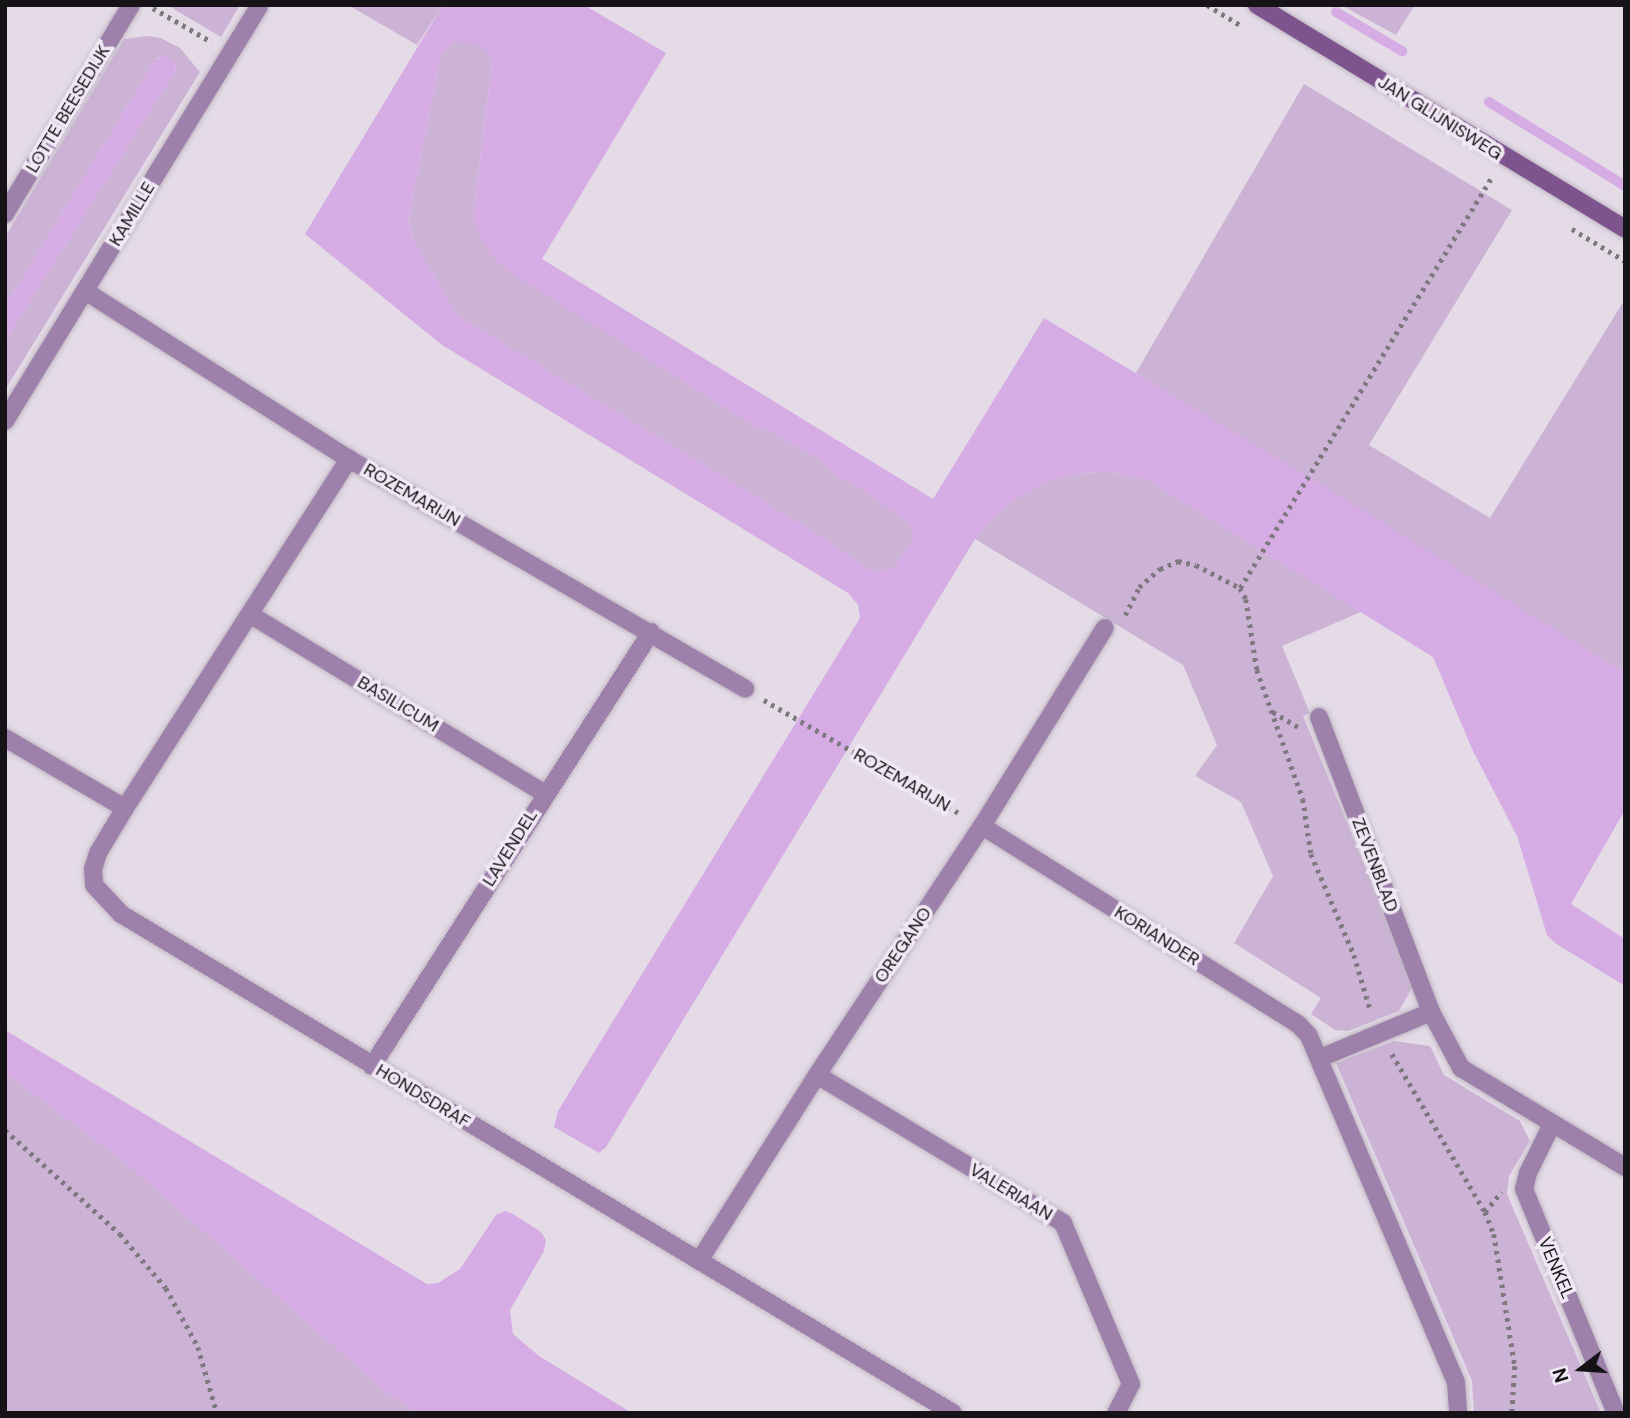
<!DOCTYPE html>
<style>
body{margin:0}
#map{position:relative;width:1630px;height:1418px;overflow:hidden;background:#e4dbe7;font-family:"DM Sans",sans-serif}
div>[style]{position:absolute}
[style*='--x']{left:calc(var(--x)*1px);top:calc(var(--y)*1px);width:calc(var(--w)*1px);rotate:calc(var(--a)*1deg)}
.green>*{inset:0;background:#ccb3d6}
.water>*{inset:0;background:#d6ace5}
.stream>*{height:10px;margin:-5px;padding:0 5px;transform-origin:5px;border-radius:5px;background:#d6ace5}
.path>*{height:4.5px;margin-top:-2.25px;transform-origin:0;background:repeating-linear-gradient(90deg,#7e7880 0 3.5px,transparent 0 8.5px)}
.roads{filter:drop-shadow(0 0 2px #bfb7c2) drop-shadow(0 0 2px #bfb7c2)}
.street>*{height:18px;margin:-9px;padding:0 9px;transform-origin:9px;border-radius:9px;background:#9e81aa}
.secondary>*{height:18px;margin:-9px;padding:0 9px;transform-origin:9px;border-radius:9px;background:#7e548e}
span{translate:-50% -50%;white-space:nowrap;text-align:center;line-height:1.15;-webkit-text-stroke:7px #f1e8f5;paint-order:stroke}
.street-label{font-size:18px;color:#161317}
.frame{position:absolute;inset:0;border:7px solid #161317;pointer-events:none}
.north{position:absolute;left:1546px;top:1334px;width:70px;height:70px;-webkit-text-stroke:5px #f1e8f5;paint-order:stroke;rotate:253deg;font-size:19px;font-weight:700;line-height:28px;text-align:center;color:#161317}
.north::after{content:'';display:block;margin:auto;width:24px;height:32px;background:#161317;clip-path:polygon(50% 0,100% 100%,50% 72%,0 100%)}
</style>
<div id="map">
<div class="green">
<i style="clip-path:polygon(167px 5px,240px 5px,221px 37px)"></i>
<i style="clip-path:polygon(348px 5px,443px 5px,417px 45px)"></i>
<i style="clip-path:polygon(1341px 5px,1415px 5px,1396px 35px)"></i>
<i style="clip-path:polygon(147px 36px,161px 38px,180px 48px,200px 72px,5px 390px,5px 341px,175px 72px,176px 63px,160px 57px,155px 60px,5px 306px,5px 237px,124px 39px)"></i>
<i style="clip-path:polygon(455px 41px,476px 43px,487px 50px,492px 62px,473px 219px,491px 255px,510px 272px,757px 428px,771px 432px,819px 459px,838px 477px,850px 482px,905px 520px,913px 531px,912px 541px,894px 568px,871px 571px,826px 539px,457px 315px,412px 237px,408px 220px,441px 55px)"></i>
<i style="clip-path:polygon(1304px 84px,1512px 210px,1369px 445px,1490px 518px,1625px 299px,1625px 673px,1136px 373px)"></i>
<i style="clip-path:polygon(1108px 471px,1147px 480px,1361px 612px,1282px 646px,1310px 713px,1303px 716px,1411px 979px,1412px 988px,1399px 1011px,1348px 1031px,1335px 1030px,1311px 1014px,1321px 998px,1234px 943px,1273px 876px,1241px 802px,1195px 776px,1217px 745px,1183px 665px,975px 539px,992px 519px,1015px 500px,1045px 482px,1076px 474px)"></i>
<i style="clip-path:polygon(1394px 1041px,1430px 1046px,1444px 1075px,1520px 1121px,1530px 1141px,1509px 1176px,1507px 1194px,1601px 1413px,1474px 1413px,1472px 1381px,1336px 1063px)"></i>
<i style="clip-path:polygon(5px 1073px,122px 1160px,387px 1393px,418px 1413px,5px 1413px)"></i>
</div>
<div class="water">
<i style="clip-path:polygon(evenodd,443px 5px,584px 5px,666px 53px,542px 259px,933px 499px,1044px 318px,1337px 494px,1625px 673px,1625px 810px,1571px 904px,1625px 939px,1625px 986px,1555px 943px,1547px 935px,1517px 836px,1473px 751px,1433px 657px,1147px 480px,1108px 471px,1076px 474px,1045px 482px,1015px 500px,992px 519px,975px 539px,606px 1147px,599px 1153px,554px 1127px,558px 1111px,860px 618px,858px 605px,848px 593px,442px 345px,305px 234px,443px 5px,455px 41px,476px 44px,486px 50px,492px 62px,473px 219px,478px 234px,491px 255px,509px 272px,757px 428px,771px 432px,819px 459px,838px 477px,850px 482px,905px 520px,913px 531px,912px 541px,894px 568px,871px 571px,826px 539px,457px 315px,412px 237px,408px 220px,441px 55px,455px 41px)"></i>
<i style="clip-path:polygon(165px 56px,176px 63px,175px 72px,5px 341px,5px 306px,155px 60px)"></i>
<i style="clip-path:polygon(5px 1030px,427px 1284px,438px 1283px,460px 1269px,496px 1215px,505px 1211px,513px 1214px,541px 1232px,546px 1240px,544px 1251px,510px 1310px,513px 1334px,539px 1356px,632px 1413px,418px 1413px,387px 1393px,122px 1160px,5px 1073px)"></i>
</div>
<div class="stream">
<i style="--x:1336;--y:12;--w:77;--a:30.6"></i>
<i style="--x:1489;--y:102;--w:160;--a:31.7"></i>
</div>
<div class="path">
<i style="--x:1207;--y:5;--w:41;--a:31"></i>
<i style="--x:153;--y:8;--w:68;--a:30"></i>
<i style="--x:1572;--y:229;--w:62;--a:31.1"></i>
<i style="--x:1240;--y:588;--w:480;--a:-58.5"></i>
<i style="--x:1125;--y:615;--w:31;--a:-63"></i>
<i style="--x:1139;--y:587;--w:28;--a:-41"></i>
<i style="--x:1160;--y:569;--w:20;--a:-24"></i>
<i style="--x:1178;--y:561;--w:18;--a:13"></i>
<i style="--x:1196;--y:565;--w:50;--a:27.6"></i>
<i style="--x:1240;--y:588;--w:13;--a:61"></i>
<i style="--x:1246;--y:599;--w:72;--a:81.2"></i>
<i style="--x:1257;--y:670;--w:137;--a:70.4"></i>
<i style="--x:1303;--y:799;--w:56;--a:81.7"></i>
<i style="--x:1311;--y:854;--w:110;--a:66.9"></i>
<i style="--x:1354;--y:955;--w:59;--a:73.4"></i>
<i style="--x:764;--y:700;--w:229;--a:30.1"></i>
<i style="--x:1273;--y:712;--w:29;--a:31"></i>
<i style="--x:1392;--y:1054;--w:183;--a:59.5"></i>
<i style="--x:1485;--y:1212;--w:24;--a:68"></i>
<i style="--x:1494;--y:1234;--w:134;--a:81"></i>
<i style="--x:1515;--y:1366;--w:47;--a:93.7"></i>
<i style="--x:5;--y:1130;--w:155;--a:42.1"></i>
<i style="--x:120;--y:1234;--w:71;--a:49.6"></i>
<i style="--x:166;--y:1288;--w:67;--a:61.5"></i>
<i style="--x:198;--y:1347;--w:69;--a:73.9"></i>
<i style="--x:1485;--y:1212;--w:26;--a:-51"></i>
</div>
<div class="roads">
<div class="street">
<i style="--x:5;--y:214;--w:244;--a:-58.9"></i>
<i style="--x:85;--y:291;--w:313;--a:32.5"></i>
<i style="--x:349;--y:459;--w:458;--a:30.1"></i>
<i style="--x:5;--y:421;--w:486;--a:-58.5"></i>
<i style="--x:251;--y:615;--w:344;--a:31.3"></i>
<i style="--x:1319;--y:717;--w:316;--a:69.2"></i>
<i style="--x:1431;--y:1012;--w:64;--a:61.8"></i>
<i style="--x:1461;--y:1068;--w:192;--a:31.1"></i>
<i style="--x:5;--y:738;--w:139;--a:30.3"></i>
<i style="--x:125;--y:808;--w:52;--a:121"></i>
<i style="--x:98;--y:853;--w:17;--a:107"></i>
<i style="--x:93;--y:869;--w:16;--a:86"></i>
<i style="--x:94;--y:885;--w:40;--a:47"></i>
<i style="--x:121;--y:914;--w:970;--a:30.95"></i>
<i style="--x:125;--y:808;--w:415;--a:-57.3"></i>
<i style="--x:982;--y:826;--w:373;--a:32.1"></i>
<i style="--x:1298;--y:1024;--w:16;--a:47"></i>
<i style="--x:1309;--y:1036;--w:376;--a:67"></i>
<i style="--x:1456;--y:1382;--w:31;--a:86"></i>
<i style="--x:1320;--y:1058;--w:120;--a:-22.5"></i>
<i style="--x:372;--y:1066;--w:516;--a:-57.26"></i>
<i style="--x:817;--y:1075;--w:287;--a:31"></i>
<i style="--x:1063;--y:1223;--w:175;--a:67.1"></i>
<i style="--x:1131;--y:1384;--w:33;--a:117"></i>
<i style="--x:1552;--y:1124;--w:55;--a:116.1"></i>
<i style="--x:1528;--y:1173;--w:16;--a:104"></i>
<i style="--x:1524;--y:1189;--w:242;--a:67.7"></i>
<i style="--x:699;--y:1261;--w:220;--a:-57.6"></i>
<i style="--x:817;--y:1075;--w:299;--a:-56.5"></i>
<i style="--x:982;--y:826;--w:233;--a:-58.2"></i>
</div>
<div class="secondary">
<i style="--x:1257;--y:5;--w:431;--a:31.3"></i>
</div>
</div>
<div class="street-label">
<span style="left:68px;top:109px;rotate:-59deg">LOTTE BEESEDIJK</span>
<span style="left:1440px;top:118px;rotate:32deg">JAN GLIJNISWEG</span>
<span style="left:132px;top:214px;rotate:-59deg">KAMILLE</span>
<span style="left:412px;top:495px;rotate:30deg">ROZEMARIJN</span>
<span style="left:398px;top:704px;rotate:31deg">BASILICUM</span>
<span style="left:902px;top:780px;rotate:30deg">ROZEMARIJN</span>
<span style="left:510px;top:848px;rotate:-58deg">LAVENDEL</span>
<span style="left:1375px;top:865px;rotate:69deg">ZEVENBLAD</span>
<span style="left:1157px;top:936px;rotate:32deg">KORIANDER</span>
<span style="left:903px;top:945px;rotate:-56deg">OREGANO</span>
<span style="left:423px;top:1096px;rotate:31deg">HONDSDRAF</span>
<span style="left:1011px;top:1192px;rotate:31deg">VALERIAAN</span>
<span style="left:1556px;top:1268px;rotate:67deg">VENKEL</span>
</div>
<div class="frame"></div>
<div class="north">N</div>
</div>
